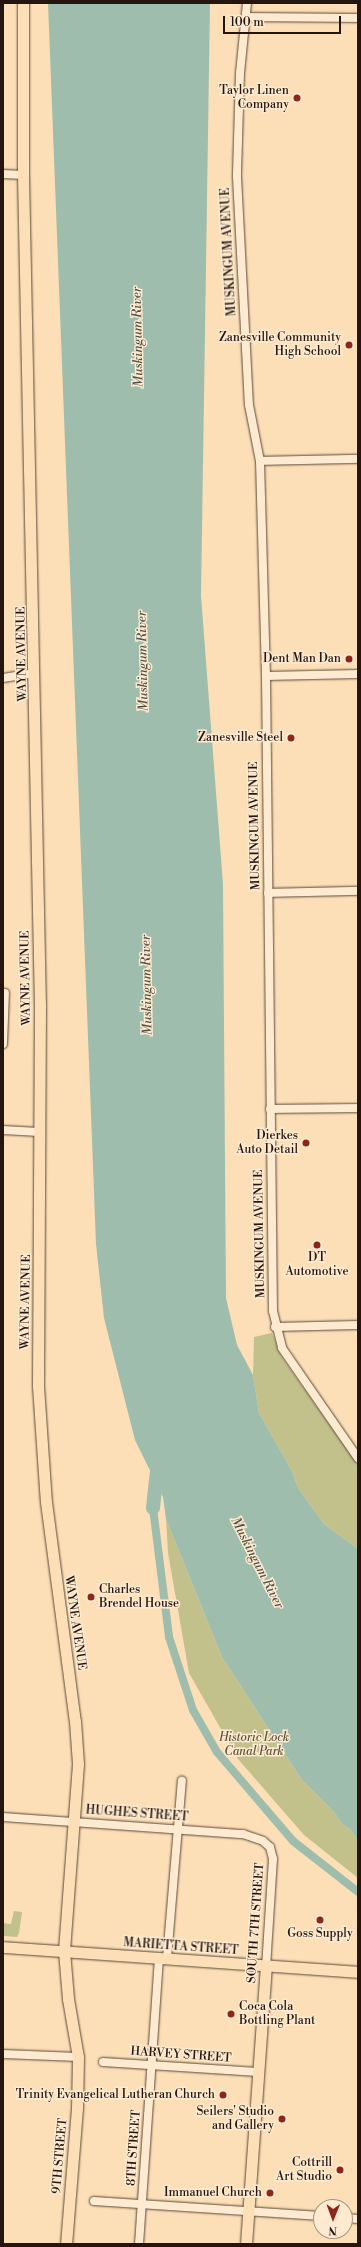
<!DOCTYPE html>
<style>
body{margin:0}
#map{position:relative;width:361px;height:2247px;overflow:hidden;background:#fcdfb6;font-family:"Libre Bodoni",serif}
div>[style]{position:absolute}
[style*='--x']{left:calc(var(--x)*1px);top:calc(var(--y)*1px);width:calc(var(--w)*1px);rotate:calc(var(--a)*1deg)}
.green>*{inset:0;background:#c2c18c}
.water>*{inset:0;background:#9fbdac}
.canal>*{height:8px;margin:-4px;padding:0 4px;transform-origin:4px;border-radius:4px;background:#9fbdac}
.river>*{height:14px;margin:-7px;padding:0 7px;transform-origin:7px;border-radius:7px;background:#9fbdac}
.roads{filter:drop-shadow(0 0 1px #5a4839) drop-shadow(0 0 1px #5a4839)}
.minor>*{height:8px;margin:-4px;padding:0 4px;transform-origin:4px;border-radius:4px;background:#fdead0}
.major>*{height:11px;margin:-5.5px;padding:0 5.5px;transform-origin:5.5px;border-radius:5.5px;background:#fcdfb6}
.dots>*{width:11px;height:11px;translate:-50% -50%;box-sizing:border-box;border:2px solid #fdead0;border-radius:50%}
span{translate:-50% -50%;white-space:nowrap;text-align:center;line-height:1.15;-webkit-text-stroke:3px #fdead0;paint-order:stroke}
.poi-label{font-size:12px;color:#24160f}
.right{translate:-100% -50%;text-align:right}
.left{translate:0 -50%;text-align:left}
.street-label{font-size:12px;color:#24160f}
.park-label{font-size:12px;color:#5b523b;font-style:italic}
.water-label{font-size:13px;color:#4f5046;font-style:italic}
.frame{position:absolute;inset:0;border:4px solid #24160f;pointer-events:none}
.north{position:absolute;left:313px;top:2199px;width:40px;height:40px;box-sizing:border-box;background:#fdead0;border:1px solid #a69583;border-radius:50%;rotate:181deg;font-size:11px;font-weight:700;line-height:16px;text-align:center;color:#24160f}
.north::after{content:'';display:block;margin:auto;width:14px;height:18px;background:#8f2418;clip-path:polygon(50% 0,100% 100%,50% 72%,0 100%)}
.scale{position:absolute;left:223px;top:16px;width:118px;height:18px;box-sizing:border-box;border:2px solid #24160f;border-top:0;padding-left:5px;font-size:12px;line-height:14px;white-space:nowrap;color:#24160f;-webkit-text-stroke:3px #fdead0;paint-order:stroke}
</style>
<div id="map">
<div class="green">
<i style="clip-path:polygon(272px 1333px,281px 1356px,358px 1465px,358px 1549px,324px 1524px,298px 1488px,292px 1471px,259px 1413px,253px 1375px,254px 1337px)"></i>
<i style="clip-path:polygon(166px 1519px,222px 1657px,302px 1780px,334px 1812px,343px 1825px,351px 1830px,358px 1841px,358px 1878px,304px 1835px,238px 1759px,189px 1673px,168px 1553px)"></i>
<i style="clip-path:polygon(14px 1911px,22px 1912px,19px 1933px,17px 1937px,3px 1936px,3px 1923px,11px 1924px)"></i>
</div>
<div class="water">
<i style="clip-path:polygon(48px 3px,210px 3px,201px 596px,223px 884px,226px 1298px,237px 1345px,253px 1375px,259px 1413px,292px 1471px,298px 1488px,324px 1524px,358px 1549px,358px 1841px,351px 1830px,343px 1825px,334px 1812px,302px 1780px,222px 1657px,166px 1519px,163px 1497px,135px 1440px,104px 1318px,96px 1244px)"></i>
</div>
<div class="canal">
<i style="--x:153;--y:1508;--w:130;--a:82.9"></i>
<i style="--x:169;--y:1637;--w:77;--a:71.8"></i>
<i style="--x:193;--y:1710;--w:48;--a:60.3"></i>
<i style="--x:217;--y:1752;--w:117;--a:49.5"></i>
<i style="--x:293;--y:1841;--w:83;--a:38.1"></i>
</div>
<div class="river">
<i style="--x:153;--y:1508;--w:47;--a:-83.9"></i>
</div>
<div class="roads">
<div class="minor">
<i style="--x:247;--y:3;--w:70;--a:95.7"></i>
<i style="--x:240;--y:73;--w:104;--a:91.7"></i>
<i style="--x:237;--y:177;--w:228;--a:87"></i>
<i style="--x:249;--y:405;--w:57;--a:78.9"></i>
<i style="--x:260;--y:461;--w:215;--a:88.4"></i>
<i style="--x:266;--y:676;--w:635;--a:89.37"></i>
<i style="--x:273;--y:1311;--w:38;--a:76"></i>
<i style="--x:282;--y:1348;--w:134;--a:55.4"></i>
<i style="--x:246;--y:17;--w:112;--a:0.5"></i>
<i style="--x:3;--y:174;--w:20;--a:3"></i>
<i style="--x:260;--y:461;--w:98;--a:-1.2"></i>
<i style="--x:266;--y:676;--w:92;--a:-1.2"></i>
<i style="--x:3;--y:678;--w:32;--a:-9"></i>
<i style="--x:268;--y:893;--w:90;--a:-1.3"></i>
<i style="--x:3;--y:1044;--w:51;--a:-87.8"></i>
<i style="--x:270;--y:1109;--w:88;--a:-0.7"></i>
<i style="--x:3;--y:1130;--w:36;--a:3"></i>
<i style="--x:275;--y:1327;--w:83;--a:-1.4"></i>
<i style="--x:3;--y:1817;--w:241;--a:4.1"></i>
<i style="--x:243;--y:1834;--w:21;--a:19"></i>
<i style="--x:263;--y:1841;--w:9;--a:41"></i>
<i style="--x:270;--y:1847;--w:12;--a:76"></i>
<i style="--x:273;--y:1859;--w:107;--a:93.7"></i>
<i style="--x:167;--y:1958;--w:178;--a:-85.2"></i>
<i style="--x:3;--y:2054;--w:75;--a:2.3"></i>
<i style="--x:103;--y:2062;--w:155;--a:3.7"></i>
<i style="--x:94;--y:2201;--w:227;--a:3.8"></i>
<i style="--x:345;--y:2218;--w:13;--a:4"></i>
<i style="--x:139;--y:2244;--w:287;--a:-86"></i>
</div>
<div class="major">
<i style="--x:23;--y:3;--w:172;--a:90"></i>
<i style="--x:23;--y:175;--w:830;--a:88.83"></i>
<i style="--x:40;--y:1005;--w:381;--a:90.3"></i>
<i style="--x:38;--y:1386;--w:116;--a:86.1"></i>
<i style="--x:46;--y:1502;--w:221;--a:82.5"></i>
<i style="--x:75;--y:1721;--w:43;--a:86"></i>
<i style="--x:78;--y:1764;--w:188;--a:94.3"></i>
<i style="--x:64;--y:1951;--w:48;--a:85.2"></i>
<i style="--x:68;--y:1999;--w:59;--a:80.2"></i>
<i style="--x:78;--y:2057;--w:51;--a:91.1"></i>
<i style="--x:77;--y:2108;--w:136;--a:94.6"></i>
<i style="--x:3;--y:1947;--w:356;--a:4"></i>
<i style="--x:246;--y:2244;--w:279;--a:-85.9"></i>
</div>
</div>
<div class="dots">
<i style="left:297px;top:98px;background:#8f2418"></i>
<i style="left:349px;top:345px;background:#8f2418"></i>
<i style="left:349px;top:659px;background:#8f2418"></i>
<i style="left:291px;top:738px;background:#8f2418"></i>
<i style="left:306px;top:1143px;background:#8f2418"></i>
<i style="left:317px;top:1245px;background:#8f2418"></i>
<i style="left:91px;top:1597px;background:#8f2418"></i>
<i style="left:320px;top:1920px;background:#8f2418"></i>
<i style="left:231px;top:2014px;background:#8f2418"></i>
<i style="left:223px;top:2095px;background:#8f2418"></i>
<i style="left:282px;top:2119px;background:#8f2418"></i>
<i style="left:340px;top:2170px;background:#8f2418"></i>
<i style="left:270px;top:2193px;background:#8f2418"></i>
</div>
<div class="poi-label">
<span class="right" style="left:289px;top:98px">Taylor Linen<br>Company</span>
<span class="right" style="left:341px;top:345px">Zanesville Community<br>High School</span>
<span class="right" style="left:341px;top:659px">Dent Man Dan</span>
<span class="right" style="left:283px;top:738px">Zanesville Steel</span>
<span class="right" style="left:298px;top:1143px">Dierkes<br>Auto Detail</span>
<span style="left:317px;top:1265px">DT<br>Automotive</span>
<span class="left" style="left:99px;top:1597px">Charles<br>Brendel House</span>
<span style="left:320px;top:1934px">Goss Supply</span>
<span class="left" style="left:239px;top:2014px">Coca Cola<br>Bottling Plant</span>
<span class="right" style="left:215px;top:2095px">Trinity Evangelical Lutheran Church</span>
<span class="right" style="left:274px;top:2119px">Seilers' Studio<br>and Gallery</span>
<span class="right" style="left:332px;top:2170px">Cottrill<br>Art Studio</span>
<span class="right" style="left:262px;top:2193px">Immanuel Church</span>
</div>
<div class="street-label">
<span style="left:229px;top:252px;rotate:-93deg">MUSKINGUM AVENUE</span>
<span style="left:22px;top:654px;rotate:-91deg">WAYNE AVENUE</span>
<span style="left:255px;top:826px;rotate:-91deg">MUSKINGUM AVENUE</span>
<span style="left:26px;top:978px;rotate:-91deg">WAYNE AVENUE</span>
<span style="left:260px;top:1234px;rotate:-91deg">MUSKINGUM AVENUE</span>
<span style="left:26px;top:1302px;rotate:-89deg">WAYNE AVENUE</span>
<span style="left:75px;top:1623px;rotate:82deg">WAYNE AVENUE</span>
<span style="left:137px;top:1814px;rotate:4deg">HUGHES STREET</span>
<span style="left:256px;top:1923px;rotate:-86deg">SOUTH 7TH STREET</span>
<span style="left:181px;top:1947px;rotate:4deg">MARIETTA STREET</span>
<span style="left:181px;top:2055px;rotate:4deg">HARVEY STREET</span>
<span style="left:134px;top:2148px;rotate:-86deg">8TH STREET</span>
<span style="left:60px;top:2156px;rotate:-85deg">9TH STREET</span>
</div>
<div class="park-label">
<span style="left:254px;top:1745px">Historic Lock<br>Canal Park</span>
</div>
<div class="water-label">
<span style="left:138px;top:337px;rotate:-91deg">Muskingum River</span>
<span style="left:143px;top:661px;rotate:-91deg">Muskingum River</span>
<span style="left:147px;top:985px;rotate:-91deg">Muskingum River</span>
<span style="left:257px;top:1563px;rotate:63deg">Muskingum River</span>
</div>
<div class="frame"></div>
<div class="north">N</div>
<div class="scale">100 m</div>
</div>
